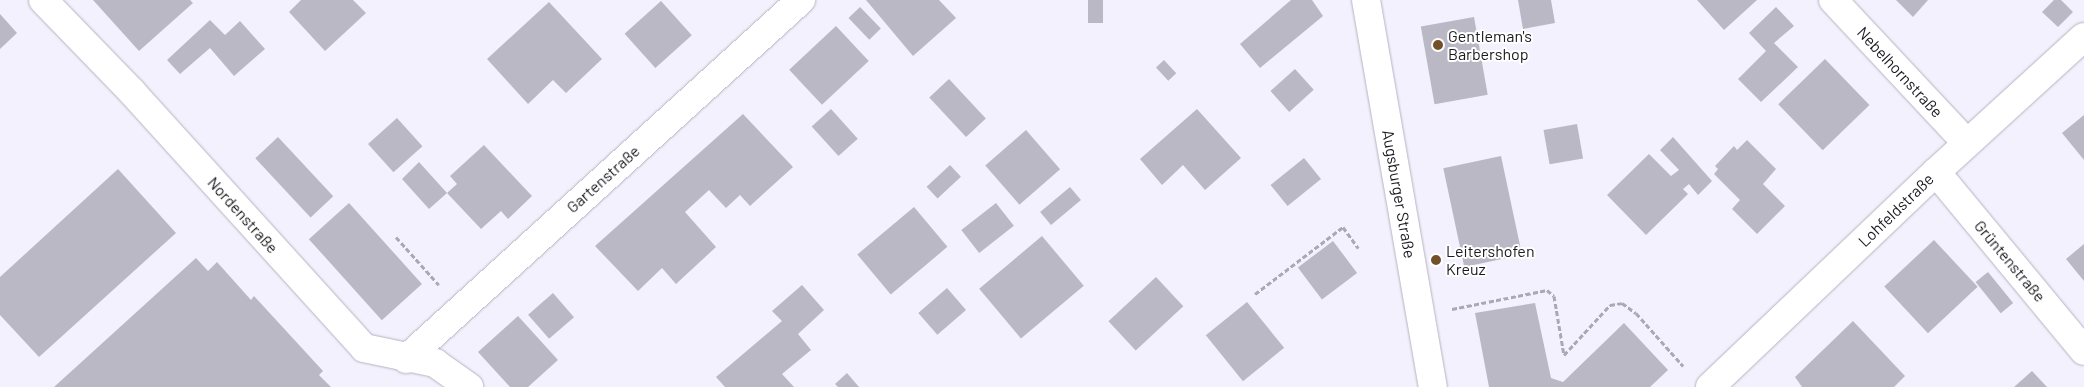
<!DOCTYPE html>
<meta charset="utf-8">
<style>
body{margin:0}
#map{position:relative;width:2084px;height:387px;overflow:hidden;background:#f3f1fe;font-family:Barlow,sans-serif}
div>[style]{position:absolute}
[style*='--x']{left:calc(var(--x)*1px);top:calc(var(--y)*1px);width:calc(var(--w)*1px);rotate:calc(var(--a)*1deg)}
.building>*{inset:0;background:#bab8c4;transform-origin:0 0}
.path>*{height:3px;margin-top:-1.5px;transform-origin:0;background:repeating-linear-gradient(90deg,#aaa8b2 0 5px,transparent 0 7.5px)}
.roads{filter:drop-shadow(0 0 1px #b5b3c0) drop-shadow(0 0 1px #b5b3c0)}
.minor>*{height:28px;margin:-14px;padding:0 14px;transform-origin:14px;border-radius:14px;background:#fff}
.dots>*{width:14px;height:14px;translate:-50% -50%;box-sizing:border-box;border:2px solid #fff;border-radius:50%}
span{translate:-50% -50%;white-space:nowrap;text-align:center;line-height:1.15;-webkit-text-stroke:4px #fff;paint-order:stroke}
.poi-label{font-size:16px;color:#1a191e}
.left{translate:0 -50%;text-align:left}
.street-label{font-size:16px;color:#1a191e}
</style>
<div id="map">
<div class="building">
<i style="clip-path:polygon(93px 0,190px 0,193px 3px,139px 51px)"></i>
<i style="clip-path:polygon(301px 0,353px 0,366px 13px,325px 51px,289px 12px)"></i>
<i style="clip-path:polygon(866px 0,939px 0,956px 18px,913px 56px)"></i>
<i style="left:1088px;top:0;width:15px;height:23px"></i>
<i style="clip-path:polygon(1291px 0,1312px 0,1323px 16px,1260px 68px,1240px 44px)"></i>
<i style="clip-path:polygon(1518px 0,1551px 0,1555px 23px,1523px 29px)"></i>
<i style="clip-path:polygon(1697px 0,1757px 0,1724px 30px)"></i>
<i style="clip-path:polygon(1896px 0,1928px 0,1913px 17px)"></i>
<i style="clip-path:polygon(2054px 0,2061px 0,2073px 12px,2058px 27px,2042px 12px)"></i>
<i style="left:661px;top:1px;width:46px;height:49px;rotate:48deg"></i>
<i style="clip-path:polygon(549px 2px,602px 59px,566px 93px,553px 80px,528px 104px,487px 59px)"></i>
<i style="left:860px;top:7px;width:30px;height:16px;rotate:46deg"></i>
<i style="clip-path:polygon(1776px 7px,1794px 26px,1774px 43px,1798px 67px,1761px 102px,1738px 79px,1766px 51px,1749px 33px)"></i>
<i style="clip-path:polygon(0 14px,17px 33px,0 49px)"></i>
<i style="left:1474px;top:17px;width:79px;height:54px;rotate:80deg"></i>
<i style="clip-path:polygon(210px 20px,225px 35px,240px 21px,265px 49px,234px 76px,210px 48px,180px 74px,167px 60px)"></i>
<i style="left:836px;top:26px;width:48px;height:64px;rotate:47deg"></i>
<i style="left:1825px;top:59px;width:64px;height:65px;rotate:46deg"></i>
<i style="left:1164px;top:60px;width:18px;height:11px;rotate:47deg"></i>
<i style="left:1295px;top:69px;width:28px;height:33px;rotate:48deg"></i>
<i style="left:949px;top:79px;width:54px;height:27px;rotate:47deg"></i>
<i style="left:831px;top:109px;width:40px;height:26px;rotate:48deg"></i>
<i style="clip-path:polygon(1197px 109px,1241px 158px,1205px 190px,1183px 165px,1162px 185px,1140px 159px)"></i>
<i style="clip-path:polygon(743px 114px,793px 167px,750px 206px,740px 195px,726px 208px,709px 190px,685px 212px,716px 247px,676px 284px,662px 268px,638px 291px,595px 246px)"></i>
<i style="clip-path:polygon(2084px 115px,2084px 160px,2062px 133px)"></i>
<i style="left:397px;top:118px;width:38px;height:39px;rotate:48deg"></i>
<i style="left:1577px;top:124px;width:35px;height:34px;rotate:80deg"></i>
<i style="left:1026px;top:130px;width:52px;height:54px;rotate:49deg"></i>
<i style="left:278px;top:137px;width:81px;height:31px;rotate:47deg"></i>
<i style="clip-path:polygon(1673px 137px,1712px 181px,1698px 195px,1689px 184px,1683px 189px,1688px 194px,1646px 235px,1607px 195px,1649px 154px,1671px 176px,1679px 170px,1660px 150px)"></i>
<i style="clip-path:polygon(1747px 140px,1776px 169px,1763px 184px,1785px 206px,1757px 234px,1732px 209px,1740px 200px,1714px 174px,1718px 169px,1715px 166px,1734px 146px,1737px 150px)"></i>
<i style="clip-path:polygon(484px 145px,532px 196px,508px 219px,501px 211px,481px 229px,447px 193px,429px 209px,402px 179px,419px 162px,447px 193px,457px 184px,450px 176px)"></i>
<i style="left:1501px;top:156px;width:101px;height:59px;rotate:78deg"></i>
<i style="left:1304px;top:158px;width:27px;height:43px;rotate:51deg"></i>
<i style="left:950px;top:165px;width:16px;height:32px;rotate:47deg"></i>
<i style="clip-path:polygon(118px 169px,176px 233px,39px 357px,0 315px,0 277px)"></i>
<i style="left:1070px;top:187px;width:17px;height:39px;rotate:50deg"></i>
<i style="left:349px;top:203px;width:109px;height:54px;rotate:48deg"></i>
<i style="left:996px;top:203px;width:29px;height:44px;rotate:52deg"></i>
<i style="left:914px;top:207px;width:52px;height:74px;rotate:50deg"></i>
<i style="left:1042px;top:236px;width:65px;height:82px;rotate:50deg"></i>
<i style="left:1934px;top:240px;width:64px;height:68px;rotate:47deg"></i>
<i style="left:1333px;top:241px;width:40px;height:44px;rotate:53deg"></i>
<i style="clip-path:polygon(2084px 244px,2084px 281px,2066px 259px)"></i>
<i style="clip-path:polygon(196px 258px,208px 271px,217px 262px,251px 300px,254px 296px,323px 371px,319px 375px,331px 387px,54px 387px)"></i>
<i style="left:1988px;top:272px;width:40px;height:16px;rotate:51deg"></i>
<i style="left:1156px;top:277px;width:40px;height:65px;rotate:47deg"></i>
<i style="clip-path:polygon(802px 285px,824px 310px,798px 334px,811px 350px,782px 374px,794px 387px,725px 387px,716px 377px,782px 321px,772px 311px)"></i>
<i style="left:947px;top:288px;width:29px;height:38px;rotate:49deg"></i>
<i style="left:553px;top:293px;width:32px;height:33px;rotate:49deg"></i>
<i style="left:1247px;top:302px;width:59px;height:53px;rotate:51deg"></i>
<i style="clip-path:polygon(1535px 303px,1551px 378px,1563px 382px,1624px 323px,1668px 370px,1650px 387px,1489px 387px,1475px 313px)"></i>
<i style="clip-path:polygon(518px 316px,558px 360px,528px 387px,510px 387px,478px 352px)"></i>
<i style="clip-path:polygon(1853px 321px,1905px 376px,1894px 387px,1802px 387px,1795px 377px)"></i>
<i style="clip-path:polygon(2032px 371px,2047px 387px,2014px 387px)"></i>
<i style="clip-path:polygon(847px 373px,859px 387px,838px 387px,835px 384px)"></i>
</div>
<div class="path">
<i style="--x:396;--y:237;--w:64;--a:48.1"></i>
<i style="--x:1255;--y:294;--w:111;--a:-37.3"></i>
<i style="--x:1343;--y:227;--w:26;--a:54"></i>
<i style="--x:1452;--y:309;--w:97;--a:-11.3"></i>
<i style="--x:1547;--y:290;--w:9;--a:41"></i>
<i style="--x:1554;--y:296;--w:60;--a:80.4"></i>
<i style="--x:1564;--y:355;--w:68;--a:-47.4"></i>
<i style="--x:1610;--y:305;--w:12;--a:-9"></i>
<i style="--x:1622;--y:303;--w:17;--a:36"></i>
<i style="--x:1636;--y:313;--w:71;--a:48.4"></i>
</div>
<div class="roads">
<div class="minor">
<i style="--x:43;--y:0;--w:128;--a:45.9"></i>
<i style="--x:132;--y:92;--w:345;--a:47.8"></i>
<i style="--x:364;--y:348;--w:73;--a:11.9"></i>
<i style="--x:435;--y:363;--w:42;--a:35.2"></i>
<i style="--x:1366;--y:0;--w:393;--a:80.2"></i>
<i style="--x:1833;--y:0;--w:196;--a:46.9"></i>
<i style="--x:1936;--y:172;--w:232;--a:50.4"></i>
<i style="--x:406;--y:359;--w:534;--a:-42.27"></i>
<i style="--x:1710;--y:387;--w:312;--a:-43.6"></i>
<i style="--x:1936;--y:172;--w:200;--a:-42.4"></i>
</div>
</div>
<div class="dots">
<i style="left:1438px;top:45px;background:#74502a"></i>
<i style="left:1436px;top:260px;background:#74502a"></i>
</div>
<div class="poi-label">
<span class="left" style="left:1448px;top:45px">Gentleman's<br>Barbershop</span>
<span class="left" style="left:1446px;top:260px">Leitershofen<br>Kreuz</span>
</div>
<div class="street-label">
<span style="left:1900px;top:72px;rotate:47deg">Nebelhornstraße</span>
<span style="left:603px;top:179px;rotate:-42deg">Gartenstraße</span>
<span style="left:1399px;top:194px;rotate:80deg">Augsburger Straße</span>
<span style="left:1896px;top:210px;rotate:-44deg">Lohfeldstraße</span>
<span style="left:243px;top:215px;rotate:48deg">Nordenstraße</span>
<span style="left:2010px;top:261px;rotate:50deg">Grüntenstraße</span>
</div>
</div>
